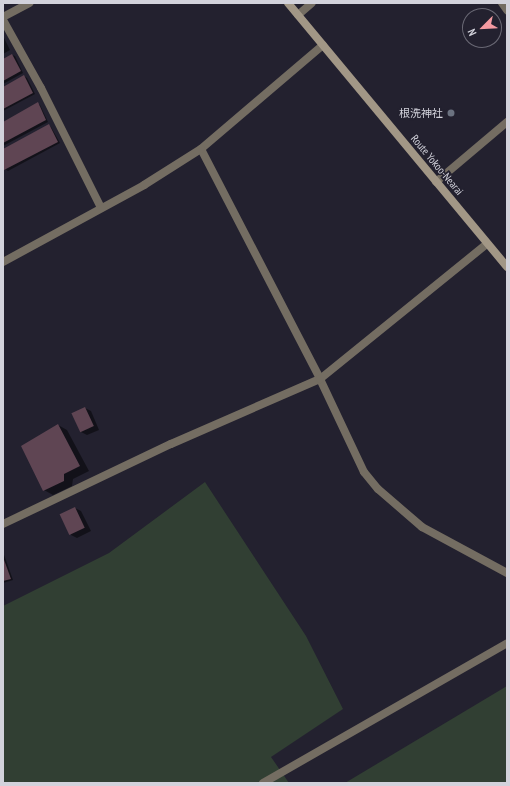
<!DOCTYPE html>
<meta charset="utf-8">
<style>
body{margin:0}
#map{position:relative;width:510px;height:786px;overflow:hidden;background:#23212f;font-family:"PT Sans Narrow","Noto Sans JP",sans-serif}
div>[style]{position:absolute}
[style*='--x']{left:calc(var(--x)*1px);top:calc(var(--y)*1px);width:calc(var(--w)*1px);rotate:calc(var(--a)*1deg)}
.green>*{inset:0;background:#313f33}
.shadow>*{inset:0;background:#0007}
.building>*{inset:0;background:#5f4553;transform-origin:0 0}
.minor>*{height:8px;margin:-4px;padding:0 4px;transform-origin:4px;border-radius:4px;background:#746d62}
.secondary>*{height:8px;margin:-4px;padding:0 4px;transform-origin:4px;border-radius:4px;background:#a29786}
.dots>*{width:11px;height:11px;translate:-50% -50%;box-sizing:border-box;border:2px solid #23212f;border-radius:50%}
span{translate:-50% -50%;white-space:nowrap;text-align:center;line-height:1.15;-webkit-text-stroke:3.5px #23212f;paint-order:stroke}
.poi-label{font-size:11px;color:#d2d2db}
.right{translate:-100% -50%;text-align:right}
.street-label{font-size:11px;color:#d2d2db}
.frame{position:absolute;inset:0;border:4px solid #d2d2db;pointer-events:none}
.north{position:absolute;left:462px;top:8px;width:40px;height:40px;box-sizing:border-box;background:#23212f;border:1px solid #696874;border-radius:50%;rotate:246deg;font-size:11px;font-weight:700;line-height:16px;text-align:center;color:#d2d2db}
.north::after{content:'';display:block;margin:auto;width:14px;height:18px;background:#f49aa1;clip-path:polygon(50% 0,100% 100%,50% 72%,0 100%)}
</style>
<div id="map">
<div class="green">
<i style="clip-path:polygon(205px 482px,306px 636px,343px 709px,271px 757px,289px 783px,3px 783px,3px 606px,109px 553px)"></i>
<i style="clip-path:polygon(507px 686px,507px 783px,345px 783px)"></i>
</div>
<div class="shadow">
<i style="clip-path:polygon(3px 36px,10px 50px,3px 54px)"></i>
<i style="clip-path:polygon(12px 55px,15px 56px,23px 73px,3px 84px,3px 60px)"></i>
<i style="clip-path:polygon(24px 76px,27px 78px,35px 94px,3px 111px,3px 88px)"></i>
<i style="clip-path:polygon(38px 104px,40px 105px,48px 122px,3px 146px,3px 123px)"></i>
<i style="clip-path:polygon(49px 125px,51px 127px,60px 143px,8px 171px,5px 169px,3px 166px,3px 151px)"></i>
<i style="clip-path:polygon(85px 408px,91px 411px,99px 430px,87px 435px,81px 432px,74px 415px)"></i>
<i style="clip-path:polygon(58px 425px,67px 430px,89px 471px,73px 479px,72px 486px,53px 495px,44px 490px)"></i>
<i style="clip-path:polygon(75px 508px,81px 511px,91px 531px,77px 538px,71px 535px)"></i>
<i style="clip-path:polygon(3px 552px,13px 580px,3px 583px)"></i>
</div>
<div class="building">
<i style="clip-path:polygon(12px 54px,21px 71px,3px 81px,3px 59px)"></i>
<i style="clip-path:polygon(24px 75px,33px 93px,3px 109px,3px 87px)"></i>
<i style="clip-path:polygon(38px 102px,46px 120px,3px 143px,3px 122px)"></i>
<i style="clip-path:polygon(49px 124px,58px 142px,4px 170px,3px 149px)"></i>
<i style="left:85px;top:407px;width:21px;height:15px;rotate:65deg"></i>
<i style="clip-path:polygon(58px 424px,80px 466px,64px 474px,64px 481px,43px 491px,21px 446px)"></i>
<i style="left:75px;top:507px;width:23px;height:17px;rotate:65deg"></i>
<i style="clip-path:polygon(3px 557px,11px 579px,3px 581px)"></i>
</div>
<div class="minor">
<i style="--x:502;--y:3;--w:9;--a:54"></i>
<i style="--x:298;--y:15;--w:18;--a:-41"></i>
<i style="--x:3;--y:17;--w:30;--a:-28"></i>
<i style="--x:3;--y:20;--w:78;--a:60.8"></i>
<i style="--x:41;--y:88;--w:134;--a:63.4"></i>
<i style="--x:323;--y:45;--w:160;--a:139.6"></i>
<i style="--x:201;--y:149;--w:259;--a:62.6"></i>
<i style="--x:320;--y:379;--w:103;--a:64.7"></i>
<i style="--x:364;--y:472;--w:22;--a:51"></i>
<i style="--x:378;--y:489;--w:58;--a:40.8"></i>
<i style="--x:422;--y:527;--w:97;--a:28.4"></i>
<i style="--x:436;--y:182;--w:93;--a:-40.2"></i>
<i style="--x:3;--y:262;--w:161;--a:-28.6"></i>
<i style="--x:144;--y:185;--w:67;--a:-32.3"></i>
<i style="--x:3;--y:524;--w:186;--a:-25.5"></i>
<i style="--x:171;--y:444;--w:163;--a:-23.6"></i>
<i style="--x:320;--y:379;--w:215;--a:-39"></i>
<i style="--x:263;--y:783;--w:281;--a:-29.8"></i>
</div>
<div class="secondary">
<i style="--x:288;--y:3;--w:343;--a:50.3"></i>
</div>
<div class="dots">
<i style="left:451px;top:113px;background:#6b7280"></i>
</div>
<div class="poi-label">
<span class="right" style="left:443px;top:113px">根洗神社</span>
</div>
<div class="street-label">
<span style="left:437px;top:165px;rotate:50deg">Route Yokoo-Nearai</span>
</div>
<div class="frame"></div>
<div class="north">N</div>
</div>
